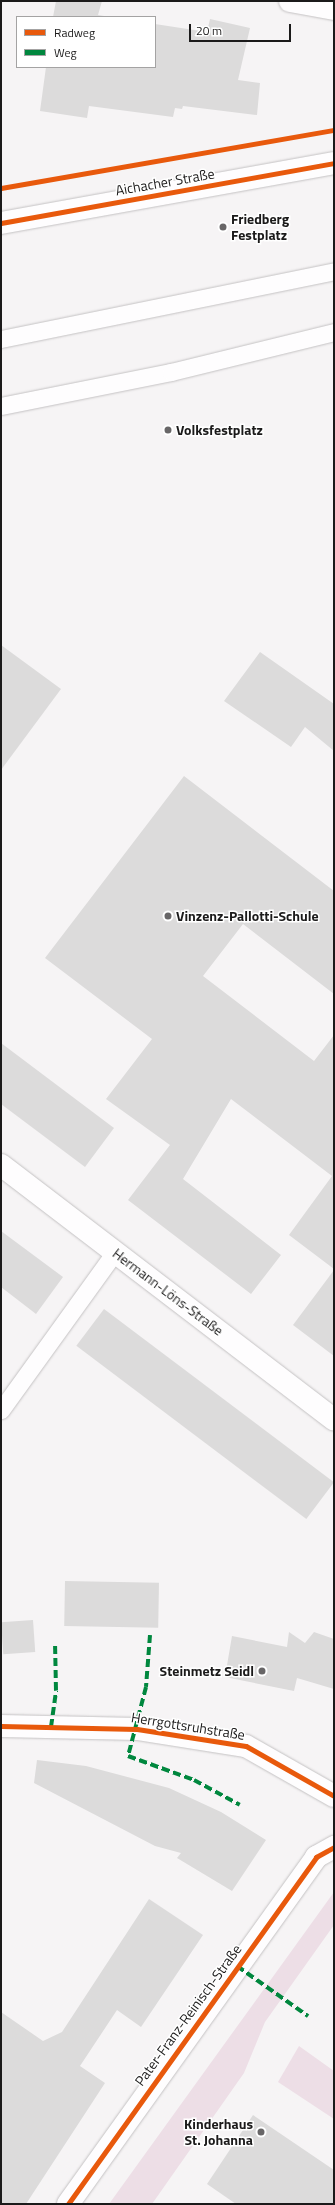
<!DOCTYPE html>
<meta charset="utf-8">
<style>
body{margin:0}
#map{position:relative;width:335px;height:2205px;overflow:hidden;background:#f6f4f5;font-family:"Titillium Web",sans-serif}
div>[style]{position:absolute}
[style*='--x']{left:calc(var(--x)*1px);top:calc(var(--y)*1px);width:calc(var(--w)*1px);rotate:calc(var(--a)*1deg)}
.green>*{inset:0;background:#eddee6}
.building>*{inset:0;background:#dcdbdb;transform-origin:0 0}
.roads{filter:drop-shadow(0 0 1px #c4c2c3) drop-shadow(0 0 1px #c4c2c3)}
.service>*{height:17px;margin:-8.5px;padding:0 8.5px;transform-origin:8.5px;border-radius:8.5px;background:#fefdfe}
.minor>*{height:22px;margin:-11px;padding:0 11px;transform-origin:11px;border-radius:11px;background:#fefdfe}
.secondary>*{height:22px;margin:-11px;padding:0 11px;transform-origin:11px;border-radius:11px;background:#fefdfe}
.quiet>*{height:4px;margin-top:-2px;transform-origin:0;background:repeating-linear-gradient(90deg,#00873e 0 8px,transparent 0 12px)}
.cycleway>*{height:5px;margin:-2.5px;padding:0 2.5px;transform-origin:2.5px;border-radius:2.5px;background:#e8590c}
.dots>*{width:11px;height:11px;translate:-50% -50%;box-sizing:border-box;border:2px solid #fff;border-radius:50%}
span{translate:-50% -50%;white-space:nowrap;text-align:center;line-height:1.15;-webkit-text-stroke:3px #fff;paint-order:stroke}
.street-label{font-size:14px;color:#1b1a1a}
.poi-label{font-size:14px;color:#1b1a1a;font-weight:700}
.left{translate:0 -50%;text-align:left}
.right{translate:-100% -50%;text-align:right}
.frame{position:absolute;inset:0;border:2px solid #1b1a1a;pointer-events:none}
.legend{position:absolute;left:16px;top:16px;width:140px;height:52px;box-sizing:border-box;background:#fff;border:1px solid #a4a3a3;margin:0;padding:5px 7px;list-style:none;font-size:12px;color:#1b1a1a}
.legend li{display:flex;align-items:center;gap:8px;height:20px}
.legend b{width:20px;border:1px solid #a4a3a3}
.scale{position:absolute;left:189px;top:24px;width:102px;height:18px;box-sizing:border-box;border:2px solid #1b1a1a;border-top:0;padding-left:5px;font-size:12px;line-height:14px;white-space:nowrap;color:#1b1a1a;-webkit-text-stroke:3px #fff;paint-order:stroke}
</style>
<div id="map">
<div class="green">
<i style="clip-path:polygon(334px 1892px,334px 1925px,265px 2022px,244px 2073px,152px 2204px,109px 2204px)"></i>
<i style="clip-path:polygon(299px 2046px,334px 2071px,334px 2119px,278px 2082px)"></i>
</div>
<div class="building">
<i style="clip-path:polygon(56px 1px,102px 1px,98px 15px,110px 17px,53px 17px)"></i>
<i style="clip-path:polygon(210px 19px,250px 28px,238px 80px,260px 83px,257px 115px,183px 106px,182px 109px,175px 108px,173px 117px,89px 106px,87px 118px,40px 111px,46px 67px,155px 67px,155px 24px,207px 32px)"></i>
<i style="clip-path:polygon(1px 645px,61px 689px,1px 770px)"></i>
<i style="clip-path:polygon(260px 652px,334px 704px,334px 751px,305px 727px,291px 747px,224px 701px)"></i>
<i style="clip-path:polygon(184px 776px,334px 891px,334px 994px,243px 924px,203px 976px,314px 1061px,334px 1035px,334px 1269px,289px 1235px,332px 1176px,231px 1099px,183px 1179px,281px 1255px,251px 1294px,128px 1200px,170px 1145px,106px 1099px,152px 1039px,45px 958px)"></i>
<i style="clip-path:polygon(1px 1043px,114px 1128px,85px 1167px,1px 1104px)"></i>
<i style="clip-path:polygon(1px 1231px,63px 1277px,36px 1314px,1px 1287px)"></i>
<i style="clip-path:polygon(334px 1270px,334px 1356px,293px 1325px)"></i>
<i style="left:104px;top:1309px;width:288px;height:46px;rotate:37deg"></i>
<i style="left:65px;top:1581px;width:94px;height:45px;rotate:1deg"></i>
<i style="left:33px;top:1620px;width:32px;height:32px;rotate:86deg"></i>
<i style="clip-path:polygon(289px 1632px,305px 1643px,314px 1632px,334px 1639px,334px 1689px,297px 1678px,294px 1691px,225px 1677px,232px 1636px,287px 1647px)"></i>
<i style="clip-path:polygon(37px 1760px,86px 1766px,169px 1788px,221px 1812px,266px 1840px,232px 1891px,177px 1858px,181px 1853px,155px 1846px,34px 1783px)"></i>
<i style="clip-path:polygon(149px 1899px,203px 1935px,141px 2027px,117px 2010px,80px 2066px,105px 2083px,26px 2204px,1px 2204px,1px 2012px,43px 2041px,62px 2032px)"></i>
<i style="clip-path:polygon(253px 2115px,334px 2170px,334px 2204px,236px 2204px,207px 2184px)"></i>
</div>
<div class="roads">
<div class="service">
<i style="--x:1;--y:339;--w:340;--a:-11.5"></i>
<i style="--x:1;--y:406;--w:173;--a:-11.3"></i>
<i style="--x:171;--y:372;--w:168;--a:-13.8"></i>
<i style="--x:1;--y:1410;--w:195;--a:-54.2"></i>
</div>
<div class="minor">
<i style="--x:290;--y:1;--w:45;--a:10.3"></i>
<i style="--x:1;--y:1165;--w:419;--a:37.4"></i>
<i style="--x:1;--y:1726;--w:136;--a:1.3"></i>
<i style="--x:137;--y:1729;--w:110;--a:8.9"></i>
<i style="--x:246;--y:1746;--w:101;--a:29.6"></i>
<i style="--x:68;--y:2204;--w:427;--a:-54.4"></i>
<i style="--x:316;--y:1857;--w:21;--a:-29"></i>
</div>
<div class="secondary">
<i style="--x:1;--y:223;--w:338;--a:-10.2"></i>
</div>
</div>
<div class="quiet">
<i style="--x:150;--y:1635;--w:52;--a:94.4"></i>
<i style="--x:146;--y:1687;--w:71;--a:104.6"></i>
<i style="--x:128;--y:1756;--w:70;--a:20"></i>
<i style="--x:194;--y:1780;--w:52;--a:28.5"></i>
<i style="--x:51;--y:1727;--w:37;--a:-82"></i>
<i style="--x:56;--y:1690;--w:46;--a:-91.2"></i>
<i style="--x:237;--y:1966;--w:87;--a:35.2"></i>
</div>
<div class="cycleway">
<i style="--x:1;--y:188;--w:338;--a:-9.9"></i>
<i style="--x:1;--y:223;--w:338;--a:-10.2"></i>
<i style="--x:1;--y:1726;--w:136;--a:1.3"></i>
<i style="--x:137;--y:1729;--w:110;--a:8.9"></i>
<i style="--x:246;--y:1746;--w:101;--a:29.6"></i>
<i style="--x:68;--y:2204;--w:427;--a:-54.4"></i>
<i style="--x:316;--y:1857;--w:21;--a:-29"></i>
</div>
<div class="dots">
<i style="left:223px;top:227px;background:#686667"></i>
<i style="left:168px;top:430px;background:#686667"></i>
<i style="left:168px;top:916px;background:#686667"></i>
<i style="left:262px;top:1671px;background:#686667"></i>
<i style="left:261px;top:2132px;background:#686667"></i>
</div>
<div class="street-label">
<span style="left:165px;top:182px;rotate:-10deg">Aichacher Straße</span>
<span style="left:168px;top:1292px;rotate:37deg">Hermann-Löns-Straße</span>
<span style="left:188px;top:1726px;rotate:9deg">Herrgottsruhstraße</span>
<span style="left:188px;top:2015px;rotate:-54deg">Pater-Franz-Reinisch-Straße</span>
</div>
<div class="poi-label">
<span class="left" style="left:231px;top:227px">Friedberg<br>Festplatz</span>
<span class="left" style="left:176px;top:430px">Volksfestplatz</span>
<span class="left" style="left:176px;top:916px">Vinzenz-Pallotti-Schule</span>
<span class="right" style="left:254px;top:1671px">Steinmetz Seidl</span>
<span class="right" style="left:253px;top:2132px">Kinderhaus<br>St. Johanna</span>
</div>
<div class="frame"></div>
<ul class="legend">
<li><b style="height:5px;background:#e8590c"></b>Radweg</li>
<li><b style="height:5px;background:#00873e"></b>Weg</li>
</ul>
<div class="scale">20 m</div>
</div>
